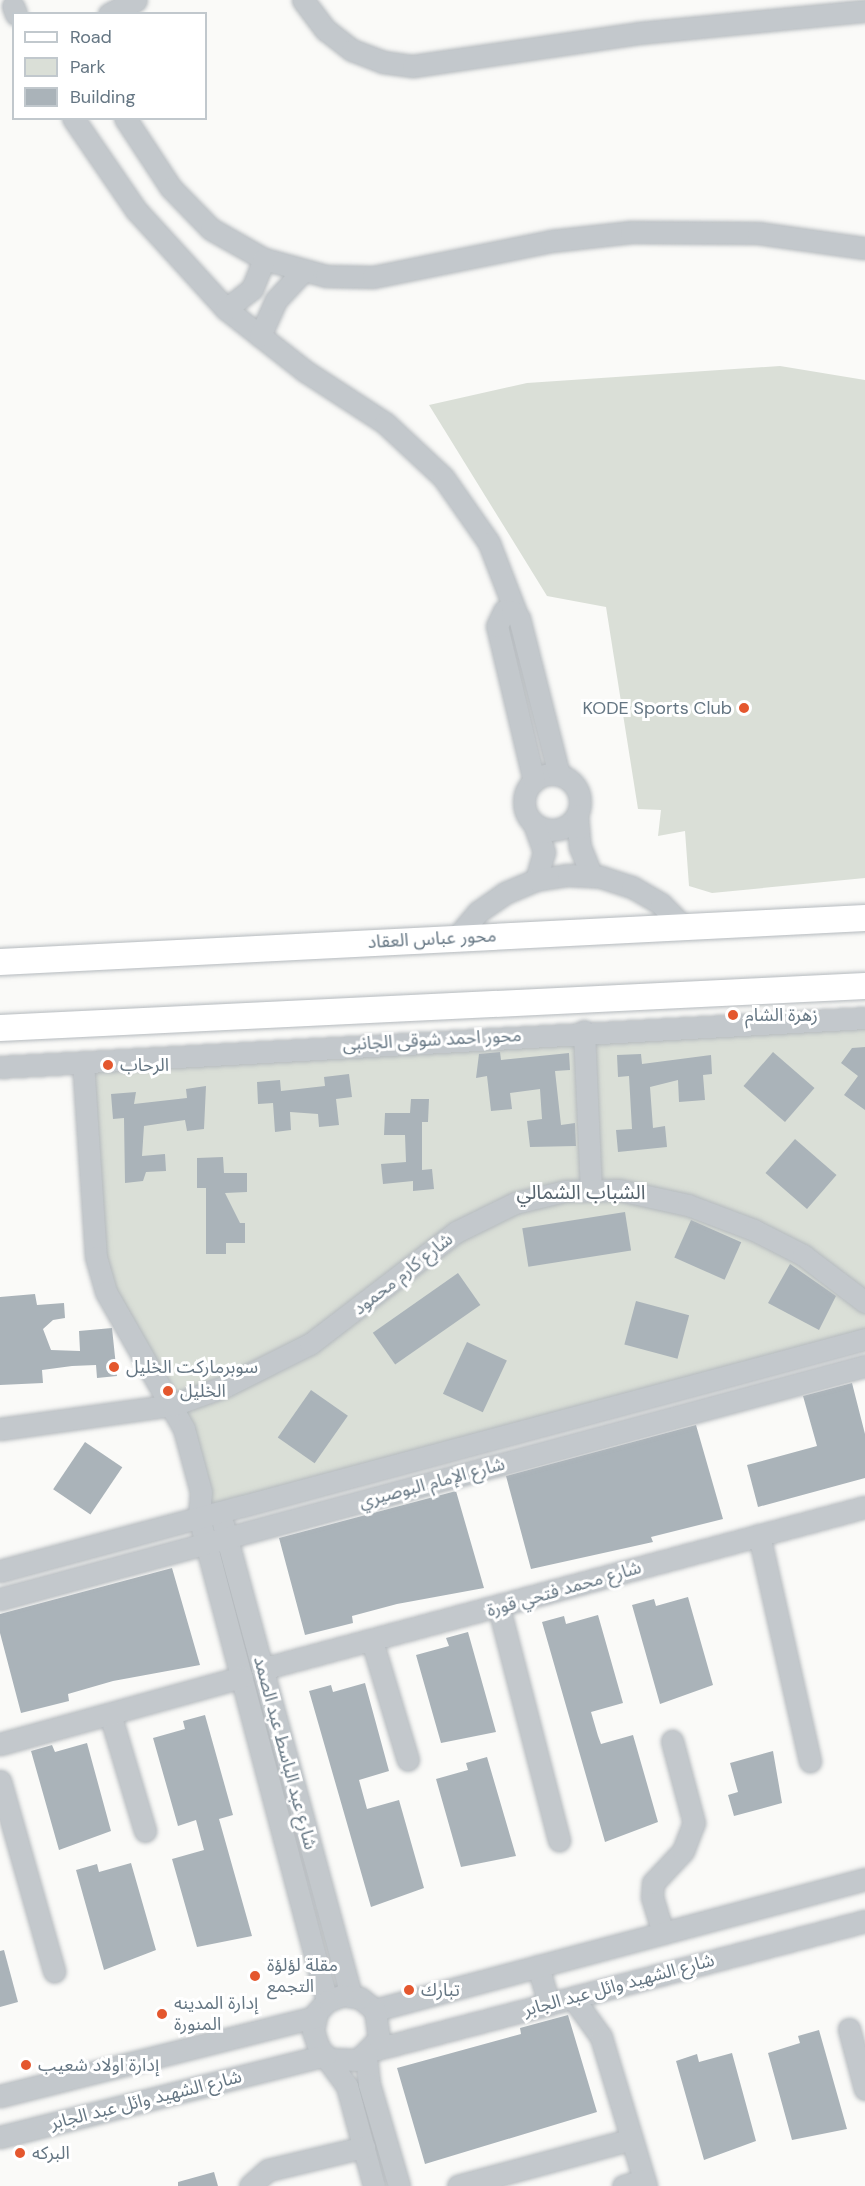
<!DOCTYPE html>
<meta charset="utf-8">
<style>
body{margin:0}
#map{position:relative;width:865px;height:2186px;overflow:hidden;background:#fafaf8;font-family:"DM Sans","Noto Sans Arabic",sans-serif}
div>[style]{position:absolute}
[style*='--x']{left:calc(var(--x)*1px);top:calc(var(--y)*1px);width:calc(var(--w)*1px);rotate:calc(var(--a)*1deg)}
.green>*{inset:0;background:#dadfd7}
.building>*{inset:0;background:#aab3b9;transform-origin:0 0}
.roads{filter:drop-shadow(0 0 2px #b5babe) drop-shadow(0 0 2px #b5babe)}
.minor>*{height:21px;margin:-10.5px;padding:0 10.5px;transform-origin:10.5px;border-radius:10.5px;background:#c3c8cc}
.minor>.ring{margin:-10.5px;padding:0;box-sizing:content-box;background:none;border:21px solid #c3c8cc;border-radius:50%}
.major>*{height:26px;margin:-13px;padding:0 13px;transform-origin:13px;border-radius:13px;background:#fff}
.dots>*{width:16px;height:16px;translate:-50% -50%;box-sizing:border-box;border:3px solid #fff;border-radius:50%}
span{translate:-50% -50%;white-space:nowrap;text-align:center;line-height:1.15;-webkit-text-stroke:6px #fff;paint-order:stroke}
.poi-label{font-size:18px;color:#657683}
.right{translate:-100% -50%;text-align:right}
.left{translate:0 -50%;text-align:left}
.street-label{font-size:18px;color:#657683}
.neighbourhood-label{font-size:20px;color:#57646e}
.legend{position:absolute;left:12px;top:12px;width:195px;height:108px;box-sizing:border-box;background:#fff;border:2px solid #c1c8cd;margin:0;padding:8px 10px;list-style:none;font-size:18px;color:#657683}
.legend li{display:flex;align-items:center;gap:12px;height:30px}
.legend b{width:30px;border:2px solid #c1c8cd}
</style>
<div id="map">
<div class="green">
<i style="clip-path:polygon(780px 366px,865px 380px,865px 878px,712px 893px,689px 886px,685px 831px,658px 836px,661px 810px,638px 809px,606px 607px,547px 596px,429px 405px,527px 383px)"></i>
<i style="clip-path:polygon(865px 1018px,865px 1339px,219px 1511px,201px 1492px,184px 1429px,106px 1292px,83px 1062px)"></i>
</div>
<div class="building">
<i style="clip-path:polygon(865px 1047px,865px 1110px,844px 1095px,858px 1076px,841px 1063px,852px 1048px)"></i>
<i style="clip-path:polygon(500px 1052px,501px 1060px,569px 1053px,570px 1070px,555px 1071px,561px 1125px,575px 1123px,576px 1146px,530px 1147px,527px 1121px,542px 1119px,540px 1089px,510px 1093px,512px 1109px,491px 1111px,487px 1076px,476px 1078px,479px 1054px)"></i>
<i style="left:773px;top:1052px;width:55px;height:45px;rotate:41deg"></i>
<i style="clip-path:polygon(641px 1054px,642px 1064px,711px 1055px,712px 1074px,703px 1075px,705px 1100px,679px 1102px,678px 1080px,650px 1087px,653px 1128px,665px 1126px,667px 1147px,618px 1152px,616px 1130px,632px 1129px,629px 1076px,618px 1077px,617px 1055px)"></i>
<i style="clip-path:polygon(349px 1074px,352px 1097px,336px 1099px,339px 1125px,319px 1127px,318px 1114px,290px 1112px,291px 1130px,275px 1132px,273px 1103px,258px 1104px,257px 1082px,280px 1080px,281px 1091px,325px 1086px,324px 1077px)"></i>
<i style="clip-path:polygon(206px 1086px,204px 1129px,187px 1131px,185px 1120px,144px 1126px,142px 1156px,165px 1154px,166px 1171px,146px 1172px,143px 1181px,125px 1183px,124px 1118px,113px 1119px,111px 1094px,136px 1092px,134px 1104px,187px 1098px,186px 1089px)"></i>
<i style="clip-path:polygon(411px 1099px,429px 1099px,428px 1122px,422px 1122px,422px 1170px,432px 1169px,434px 1189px,413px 1191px,413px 1181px,383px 1184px,381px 1164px,406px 1162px,405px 1135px,384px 1135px,385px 1113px,410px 1113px)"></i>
<i style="left:795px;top:1139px;width:55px;height:45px;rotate:41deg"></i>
<i style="clip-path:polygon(223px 1157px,224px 1173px,247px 1173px,247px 1192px,225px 1193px,240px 1223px,245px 1223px,245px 1243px,226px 1243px,226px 1254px,206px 1254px,206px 1188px,197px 1188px,197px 1158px)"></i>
<i style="left:625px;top:1212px;width:39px;height:104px;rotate:81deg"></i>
<i style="left:691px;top:1220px;width:55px;height:41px;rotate:24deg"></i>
<i style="clip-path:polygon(790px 1264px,836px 1296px,819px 1330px,768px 1303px)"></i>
<i style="left:458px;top:1273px;width:39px;height:104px;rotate:55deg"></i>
<i style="clip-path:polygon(35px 1294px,37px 1305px,64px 1303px,65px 1318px,53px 1320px,43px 1329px,51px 1350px,80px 1351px,79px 1331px,112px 1328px,117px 1376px,97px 1378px,96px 1365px,72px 1366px,42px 1370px,43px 1383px,0 1385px,0 1297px)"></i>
<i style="left:636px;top:1301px;width:55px;height:45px;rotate:15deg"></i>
<i style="left:467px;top:1342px;width:44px;height:57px;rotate:25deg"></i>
<i style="clip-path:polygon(852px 1383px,865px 1434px,865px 1478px,758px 1507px,747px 1465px,817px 1446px,803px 1396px)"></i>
<i style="left:311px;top:1390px;width:45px;height:58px;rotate:35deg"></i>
<i style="clip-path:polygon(696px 1425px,723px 1519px,651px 1537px,653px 1542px,531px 1569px,506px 1476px)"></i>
<i style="left:85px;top:1442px;width:45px;height:57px;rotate:34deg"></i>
<i style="clip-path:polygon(456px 1491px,484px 1588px,397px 1604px,352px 1616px,353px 1623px,305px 1635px,279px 1538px)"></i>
<i style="clip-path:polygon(172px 1568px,200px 1665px,113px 1681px,68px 1694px,69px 1701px,21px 1713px,0 1633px,0 1614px)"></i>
<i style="clip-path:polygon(688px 1597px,713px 1685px,660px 1704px,632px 1605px,654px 1599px,656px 1606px)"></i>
<i style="clip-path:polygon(598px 1615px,623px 1703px,591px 1712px,598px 1736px,601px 1744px,633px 1735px,658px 1822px,605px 1842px,542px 1622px,564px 1616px,566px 1624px)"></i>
<i style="clip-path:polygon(468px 1632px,496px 1732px,441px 1743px,416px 1655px,449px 1646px,446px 1638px)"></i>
<i style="clip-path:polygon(365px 1683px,389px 1771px,359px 1780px,367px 1809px,399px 1800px,424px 1888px,371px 1907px,309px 1691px,331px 1685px,333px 1692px)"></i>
<i style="clip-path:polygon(205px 1715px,233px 1815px,219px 1819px,252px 1936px,197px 1947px,172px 1859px,204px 1850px,196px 1820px,178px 1826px,153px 1738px,185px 1729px,183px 1721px)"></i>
<i style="clip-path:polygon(87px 1743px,111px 1831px,59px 1850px,31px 1751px,52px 1745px,55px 1752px)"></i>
<i style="clip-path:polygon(773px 1751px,782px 1803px,734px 1816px,728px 1795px,738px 1792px,730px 1763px)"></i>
<i style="clip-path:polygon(487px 1757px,516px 1856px,461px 1867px,436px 1779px,468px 1770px,466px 1763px)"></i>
<i style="clip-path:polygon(131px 1863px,156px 1950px,104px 1970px,76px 1870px,97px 1864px,99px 1872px)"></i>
<i style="clip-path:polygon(4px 1950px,18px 2002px,0 2007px,0 1951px)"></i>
<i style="clip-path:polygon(568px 2015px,597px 2112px,425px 2164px,397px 2068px,521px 2034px,520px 2028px)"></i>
<i style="clip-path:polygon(819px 2030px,847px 2129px,792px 2140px,768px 2053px,800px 2043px,798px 2036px)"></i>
<i style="clip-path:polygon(732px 2053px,756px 2141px,704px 2160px,676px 2061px,697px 2054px,699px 2062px)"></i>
<i style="clip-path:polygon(214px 2172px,218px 2186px,178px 2186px,178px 2182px)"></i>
</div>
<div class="roads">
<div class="minor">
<i style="--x:303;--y:0;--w:38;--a:53"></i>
<i style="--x:326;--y:30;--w:33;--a:38"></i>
<i style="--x:352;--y:50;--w:33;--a:21"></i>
<i style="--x:383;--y:62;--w:30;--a:8"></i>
<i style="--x:413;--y:66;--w:228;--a:-8.3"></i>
<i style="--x:639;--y:33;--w:227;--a:-5.6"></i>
<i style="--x:13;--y:6;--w:9;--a:69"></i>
<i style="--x:109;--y:14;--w:30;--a:-27"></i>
<i style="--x:73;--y:118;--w:112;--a:55.6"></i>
<i style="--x:136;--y:210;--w:134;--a:47.7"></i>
<i style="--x:226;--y:309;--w:100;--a:38.1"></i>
<i style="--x:305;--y:371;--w:95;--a:33"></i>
<i style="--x:385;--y:423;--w:79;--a:43"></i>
<i style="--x:443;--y:477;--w:80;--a:55.1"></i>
<i style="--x:489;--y:543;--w:75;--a:68.9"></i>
<i style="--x:125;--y:118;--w:84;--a:56.7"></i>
<i style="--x:171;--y:188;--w:57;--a:45.7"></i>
<i style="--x:211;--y:229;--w:61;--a:29.5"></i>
<i style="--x:264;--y:259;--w:64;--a:15.3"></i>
<i style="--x:326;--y:276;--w:47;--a:1.2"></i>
<i style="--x:373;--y:277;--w:182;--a:-11.4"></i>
<i style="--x:551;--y:241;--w:81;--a:-6.4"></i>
<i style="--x:631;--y:232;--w:127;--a:0.5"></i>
<i style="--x:758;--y:233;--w:108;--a:8"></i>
<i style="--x:226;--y:309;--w:33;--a:-38"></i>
<i style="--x:252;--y:289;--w:32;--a:-68"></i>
<i style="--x:260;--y:336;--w:39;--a:-66"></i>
<i style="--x:276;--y:300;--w:40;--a:-47"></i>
<i class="ring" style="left:524px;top:774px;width:35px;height:35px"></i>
<i style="--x:534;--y:781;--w:159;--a:-103.4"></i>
<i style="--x:497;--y:626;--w:17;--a:-65"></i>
<i style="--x:504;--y:611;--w:8;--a:0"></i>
<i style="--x:512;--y:611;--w:10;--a:45"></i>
<i style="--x:519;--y:618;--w:162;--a:75.7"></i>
<i style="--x:577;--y:815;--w:32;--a:85"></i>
<i style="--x:580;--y:847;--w:31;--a:68"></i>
<i style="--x:534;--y:824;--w:30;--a:70"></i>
<i style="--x:544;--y:852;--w:29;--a:106"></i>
<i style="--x:457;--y:937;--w:33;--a:-50"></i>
<i style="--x:478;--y:912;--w:33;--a:-35"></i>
<i style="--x:505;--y:893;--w:34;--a:-23"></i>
<i style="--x:536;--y:880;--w:32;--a:-9"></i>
<i style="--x:568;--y:875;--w:33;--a:3"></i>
<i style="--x:601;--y:877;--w:33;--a:18"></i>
<i style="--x:632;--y:887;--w:34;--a:30"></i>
<i style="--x:661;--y:904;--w:33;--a:45"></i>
<i style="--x:584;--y:1031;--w:158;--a:87.5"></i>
<i style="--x:83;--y:1062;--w:195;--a:86.2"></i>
<i style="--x:96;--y:1257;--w:36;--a:74"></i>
<i style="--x:106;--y:1292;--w:158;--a:60.3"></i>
<i style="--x:184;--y:1429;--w:65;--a:74.9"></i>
<i style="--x:201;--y:1492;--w:25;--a:95"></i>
<i style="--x:199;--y:1517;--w:501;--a:75.19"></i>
<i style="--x:0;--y:1067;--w:866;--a:-3.24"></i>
<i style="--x:0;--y:1429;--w:175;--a:-7.9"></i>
<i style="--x:173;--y:1405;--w:56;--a:-19.7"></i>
<i style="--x:226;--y:1386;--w:94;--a:-26.6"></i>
<i style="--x:310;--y:1344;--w:184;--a:-37.5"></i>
<i style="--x:456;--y:1232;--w:66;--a:-26.2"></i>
<i style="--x:515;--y:1203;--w:51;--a:-13.5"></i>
<i style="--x:565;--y:1191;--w:54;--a:-1.1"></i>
<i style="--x:619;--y:1190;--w:71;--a:12.3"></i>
<i style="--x:688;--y:1205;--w:71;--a:20.7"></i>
<i style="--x:754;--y:1230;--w:55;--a:27"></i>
<i style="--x:803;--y:1255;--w:78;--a:37.2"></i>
<i style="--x:223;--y:1524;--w:488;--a:74.8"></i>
<i style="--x:759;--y:1535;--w:232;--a:77.3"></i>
<i style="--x:0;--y:1571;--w:896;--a:-15.01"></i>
<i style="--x:0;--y:1599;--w:896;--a:-15.08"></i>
<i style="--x:499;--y:1608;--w:240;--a:75.5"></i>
<i style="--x:372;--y:1641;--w:124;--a:73.2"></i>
<i style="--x:262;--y:1669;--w:624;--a:-15.04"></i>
<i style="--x:110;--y:1714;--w:122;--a:73.3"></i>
<i style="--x:0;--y:1744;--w:251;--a:-15.5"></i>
<i style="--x:0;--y:1781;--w:198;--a:74.1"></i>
<i style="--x:663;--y:1933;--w:38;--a:-107"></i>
<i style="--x:652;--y:1897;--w:14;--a:-86"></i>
<i style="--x:653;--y:1883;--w:44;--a:-46.8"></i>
<i style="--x:683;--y:1851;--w:30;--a:-69"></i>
<i style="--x:694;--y:1823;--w:85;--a:-105"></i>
<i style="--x:538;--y:1966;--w:40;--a:74"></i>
<i style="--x:573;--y:1998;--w:48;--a:54.3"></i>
<i style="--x:601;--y:2037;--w:156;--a:73.2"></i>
<i style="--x:375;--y:2010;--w:507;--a:-14.97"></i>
<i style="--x:849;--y:2029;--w:62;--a:75.1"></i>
<i style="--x:373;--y:2050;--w:509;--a:-14.69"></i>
<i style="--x:366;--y:2056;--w:28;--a:84"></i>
<i style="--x:369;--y:2084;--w:106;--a:73.6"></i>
<i style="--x:331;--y:2059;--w:27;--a:2"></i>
<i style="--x:358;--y:2060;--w:30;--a:-45"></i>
<i style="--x:379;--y:2039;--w:29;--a:-98"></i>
<i style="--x:375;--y:2010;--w:19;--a:-141"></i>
<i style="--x:360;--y:1998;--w:17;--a:-170"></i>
<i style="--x:343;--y:1995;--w:17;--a:159"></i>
<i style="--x:327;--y:2001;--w:15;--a:132"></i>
<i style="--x:317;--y:2012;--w:19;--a:102"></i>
<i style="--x:313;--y:2031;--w:18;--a:71"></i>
<i style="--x:319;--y:2048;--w:47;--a:53.6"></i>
<i style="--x:347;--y:2086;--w:104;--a:74.9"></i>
<i style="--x:0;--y:2096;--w:325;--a:-14.1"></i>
<i style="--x:0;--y:2137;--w:336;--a:-14.1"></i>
<i style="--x:250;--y:2186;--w:24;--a:-42"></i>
<i style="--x:268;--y:2170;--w:99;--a:-13.5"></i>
<i style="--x:458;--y:2186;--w:180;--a:-15.1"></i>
<i style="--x:623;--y:2186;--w:22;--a:-16"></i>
</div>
<div class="major">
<i style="--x:0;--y:962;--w:866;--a:-2.91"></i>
<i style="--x:0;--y:1028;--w:866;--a:-2.78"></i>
</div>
</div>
<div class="dots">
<i style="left:744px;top:708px;background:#e4572e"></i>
<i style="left:733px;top:1015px;background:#e4572e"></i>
<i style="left:108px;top:1065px;background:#e4572e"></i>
<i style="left:114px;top:1367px;background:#e4572e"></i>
<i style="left:168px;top:1391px;background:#e4572e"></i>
<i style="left:255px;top:1976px;background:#e4572e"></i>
<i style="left:409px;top:1990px;background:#e4572e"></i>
<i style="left:162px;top:2014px;background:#e4572e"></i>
<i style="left:26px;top:2065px;background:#e4572e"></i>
<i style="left:20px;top:2153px;background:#e4572e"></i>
</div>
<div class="poi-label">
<span class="right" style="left:732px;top:708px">KODE Sports Club</span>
<span class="left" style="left:745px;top:1015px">زهرة الشام</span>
<span class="left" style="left:120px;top:1065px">الرحاب</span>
<span class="left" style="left:126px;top:1367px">سوبرماركت الخليل</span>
<span class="left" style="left:180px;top:1391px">الخليل</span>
<span class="left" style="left:267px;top:1976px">مقلة لؤلؤة<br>التجمع</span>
<span class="left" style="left:421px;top:1990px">تبارك</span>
<span class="left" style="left:174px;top:2014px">إدارة المدينه<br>المنورة</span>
<span class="left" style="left:38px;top:2065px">إدارة اولاد شعيب</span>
<span class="left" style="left:32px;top:2153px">البركه</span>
</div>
<div class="street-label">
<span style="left:432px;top:939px;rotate:-3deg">محور عباس العقاد</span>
<span style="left:432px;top:1040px;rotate:-3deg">محور احمد شوقى الجانبى</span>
<span style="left:403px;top:1274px;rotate:-38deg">شارع كارم محمود</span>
<span style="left:432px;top:1483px;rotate:-15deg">شارع الإمام البوصيري</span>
<span style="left:564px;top:1589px;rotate:-16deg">شارع محمد فتحي قورة</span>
<span style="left:285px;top:1753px;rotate:75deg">شارع عبد الباسط عبد الصمد</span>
<span style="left:619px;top:1985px;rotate:-15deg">شارع الشهيد وائل عبد الجابر</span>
<span style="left:146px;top:2100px;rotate:-14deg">شارع الشهيد وائل عبد الجابر</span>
</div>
<div class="neighbourhood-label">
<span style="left:581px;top:1192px">الشباب الشمالي</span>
</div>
<ul class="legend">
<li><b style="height:8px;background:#fff"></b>Road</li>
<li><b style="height:16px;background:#dadfd7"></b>Park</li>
<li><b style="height:16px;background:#aab3b9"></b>Building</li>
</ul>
</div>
